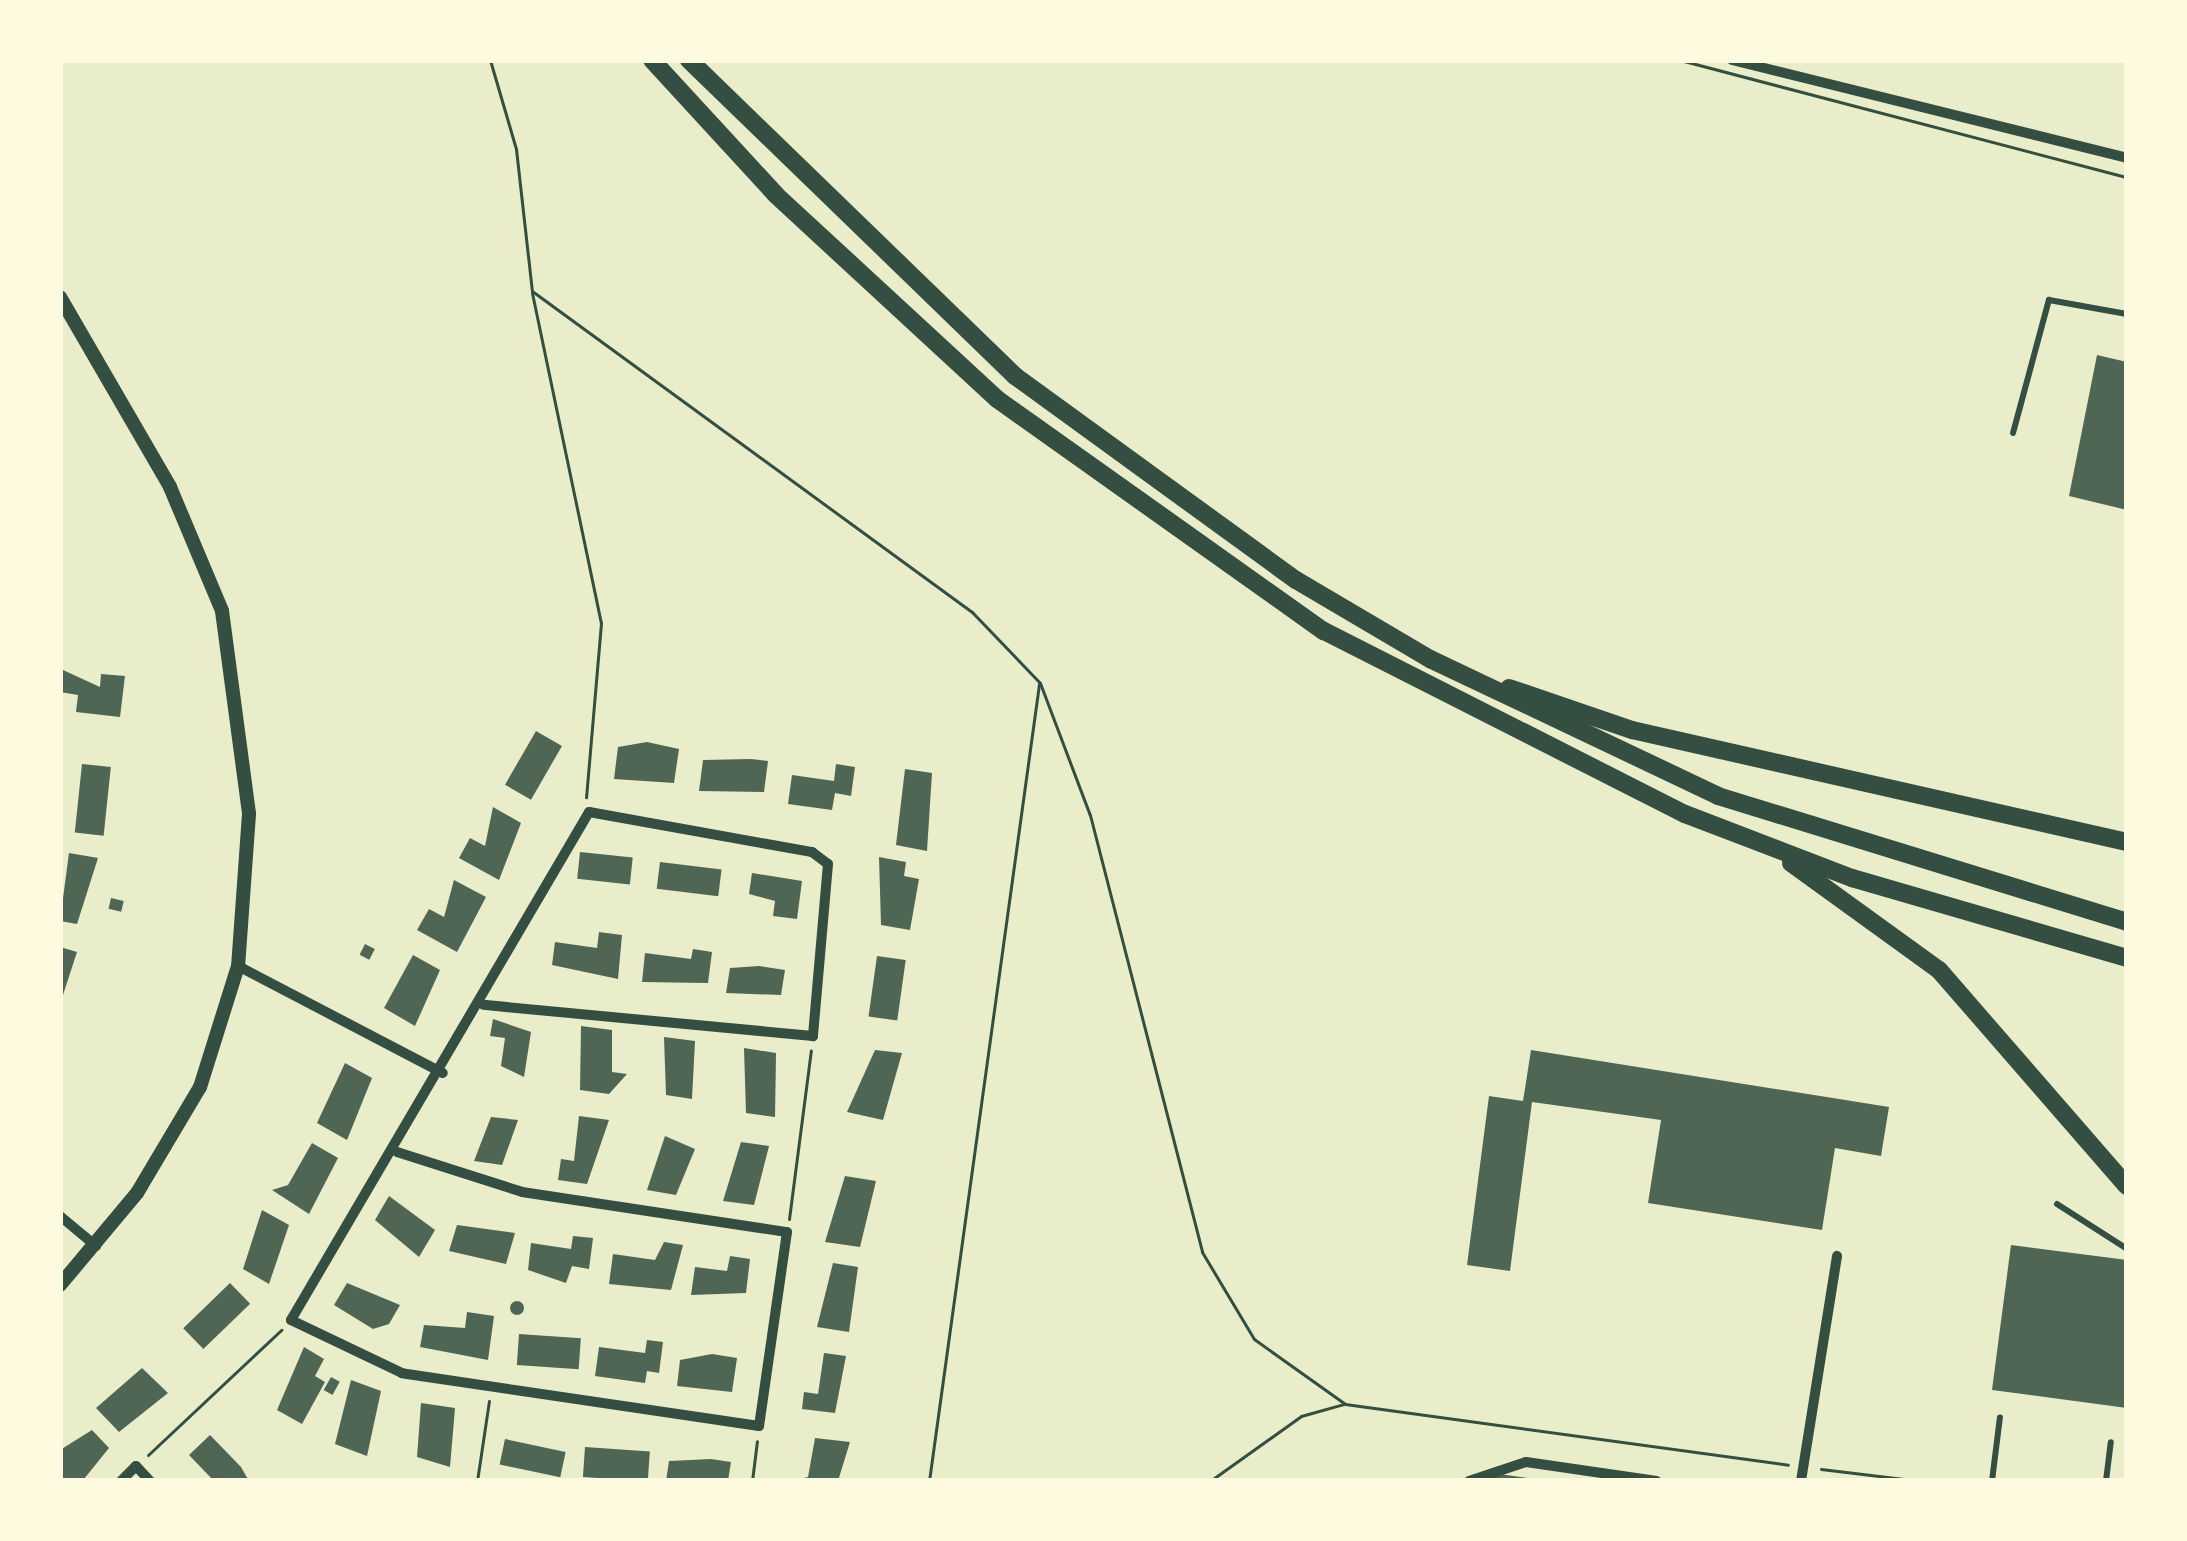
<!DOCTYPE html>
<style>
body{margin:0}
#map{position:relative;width:2187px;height:1541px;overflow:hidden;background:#e9edc9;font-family:Overpass,sans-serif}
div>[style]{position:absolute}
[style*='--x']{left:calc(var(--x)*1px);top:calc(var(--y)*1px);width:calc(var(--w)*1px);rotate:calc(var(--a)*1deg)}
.building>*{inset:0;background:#4f6655;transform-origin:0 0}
.round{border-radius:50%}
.path>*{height:3px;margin:-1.5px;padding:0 1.5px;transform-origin:1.5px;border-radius:1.5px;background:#344e41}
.service>*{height:6px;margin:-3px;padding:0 3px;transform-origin:3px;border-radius:3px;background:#344e41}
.minor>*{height:10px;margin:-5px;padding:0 5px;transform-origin:5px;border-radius:5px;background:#344e41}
.tertiary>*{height:14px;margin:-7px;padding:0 7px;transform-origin:7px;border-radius:7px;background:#344e41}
.trunk>*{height:18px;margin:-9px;padding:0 9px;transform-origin:9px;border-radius:9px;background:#344e41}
span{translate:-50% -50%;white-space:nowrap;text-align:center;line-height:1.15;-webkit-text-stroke:9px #fefae0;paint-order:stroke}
.frame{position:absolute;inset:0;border:63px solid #fefae0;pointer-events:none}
</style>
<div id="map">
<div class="building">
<i style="clip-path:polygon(2097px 355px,2127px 362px,2127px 510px,2069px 496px)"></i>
<i style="clip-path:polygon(63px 670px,100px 687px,101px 674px,125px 676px,120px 717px,76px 712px,78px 695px,60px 692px)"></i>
<i style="left:536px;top:731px;width:30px;height:62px;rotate:30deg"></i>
<i style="clip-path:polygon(647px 742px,679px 749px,674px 783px,614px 779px,618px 747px)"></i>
<i style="clip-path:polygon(751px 759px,768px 761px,764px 792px,699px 791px,703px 760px)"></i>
<i style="left:82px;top:764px;width:29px;height:69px;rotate:6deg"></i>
<i style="clip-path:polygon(836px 764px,855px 767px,851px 796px,835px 793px,832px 810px,788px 804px,792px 775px,834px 781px)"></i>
<i style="clip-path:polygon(905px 769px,932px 773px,927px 851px,896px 845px)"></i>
<i style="clip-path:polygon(493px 807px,521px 823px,499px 880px,459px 858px,470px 838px,485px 846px)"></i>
<i style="left:580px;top:852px;width:53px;height:27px;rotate:6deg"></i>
<i style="clip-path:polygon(69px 853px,98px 858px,77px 924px,60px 921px)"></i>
<i style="clip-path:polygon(879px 857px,906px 862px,904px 876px,919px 879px,910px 930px,881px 925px)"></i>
<i style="left:660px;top:862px;width:62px;height:27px;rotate:7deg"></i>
<i style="clip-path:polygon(752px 873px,802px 881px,797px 919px,773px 916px,775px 901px,749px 894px)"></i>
<i style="clip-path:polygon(454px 880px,486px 897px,457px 952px,417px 930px,429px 909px,444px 917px)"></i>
<i style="left:111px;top:898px;width:13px;height:11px;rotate:13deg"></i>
<i style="clip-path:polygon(599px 932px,622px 935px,618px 979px,552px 965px,555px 942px,597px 948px)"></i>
<i style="left:365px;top:944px;width:11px;height:12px;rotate:27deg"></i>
<i style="clip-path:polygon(60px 947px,77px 952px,61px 1001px,60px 1001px)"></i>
<i style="clip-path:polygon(693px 949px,712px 952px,708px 983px,642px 982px,645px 953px,691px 959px)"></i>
<i style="clip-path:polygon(413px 955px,440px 970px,415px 1026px,384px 1008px)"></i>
<i style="left:877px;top:956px;width:29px;height:61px;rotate:8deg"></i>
<i style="clip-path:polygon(759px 966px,785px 970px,781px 995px,726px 993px,730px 968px)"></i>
<i style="clip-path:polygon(493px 1019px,531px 1032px,524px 1077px,501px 1066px,505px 1038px,490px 1036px)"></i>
<i style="clip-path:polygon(581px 1026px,612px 1030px,612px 1072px,627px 1074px,609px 1094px,580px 1090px)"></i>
<i style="clip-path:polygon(664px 1037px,695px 1041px,692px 1099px,666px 1095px)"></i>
<i style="clip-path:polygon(744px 1048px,776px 1053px,775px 1117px,746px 1113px)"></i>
<i style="clip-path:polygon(875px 1050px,902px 1053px,883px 1120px,847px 1112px)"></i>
<i style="clip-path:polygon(1531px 1050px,1889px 1107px,1881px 1156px,1835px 1148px,1822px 1230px,1648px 1203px,1661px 1120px,1532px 1102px,1510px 1271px,1467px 1265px,1489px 1096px,1523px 1101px)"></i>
<i style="clip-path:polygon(345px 1063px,372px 1078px,347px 1140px,317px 1123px)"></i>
<i style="clip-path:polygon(579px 1116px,609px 1120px,587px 1184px,558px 1180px,561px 1159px,574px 1161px)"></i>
<i style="clip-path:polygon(491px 1117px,518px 1120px,502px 1165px,474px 1161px)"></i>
<i style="clip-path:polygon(665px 1136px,695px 1149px,676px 1195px,647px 1190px)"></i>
<i style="clip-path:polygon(741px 1142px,769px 1146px,754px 1205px,723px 1201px)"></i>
<i style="clip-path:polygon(312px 1143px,338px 1158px,309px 1214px,272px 1190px,288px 1185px)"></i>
<i style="clip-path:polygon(845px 1176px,876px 1181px,860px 1247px,825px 1242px)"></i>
<i style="clip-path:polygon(389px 1196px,435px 1230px,419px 1257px,375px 1220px)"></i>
<i style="clip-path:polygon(262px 1210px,289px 1225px,269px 1284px,243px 1269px)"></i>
<i style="clip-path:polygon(457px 1225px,515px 1233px,506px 1264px,449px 1251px)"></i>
<i style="clip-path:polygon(573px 1236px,593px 1238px,589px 1269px,572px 1266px,566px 1283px,528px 1270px,531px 1243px,571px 1249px)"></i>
<i style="clip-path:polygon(664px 1242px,683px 1245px,671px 1290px,609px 1284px,613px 1254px,655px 1260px)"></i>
<i style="clip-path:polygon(2011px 1245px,2127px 1260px,2127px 1408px,1992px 1390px)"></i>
<i style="clip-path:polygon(730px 1256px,750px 1259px,746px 1293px,691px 1295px,695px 1267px,727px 1271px)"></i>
<i style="clip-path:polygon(833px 1263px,858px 1267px,849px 1332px,817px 1327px)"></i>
<i style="left:230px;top:1283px;width:29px;height:65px;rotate:46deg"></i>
<i style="clip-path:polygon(347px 1283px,400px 1305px,389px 1324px,373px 1329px,334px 1305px)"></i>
<i class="round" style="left:510px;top:1301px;width:14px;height:14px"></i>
<i style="clip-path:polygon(467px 1312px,494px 1316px,488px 1360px,420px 1347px,424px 1325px,465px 1328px)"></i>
<i style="left:519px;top:1334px;width:62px;height:31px;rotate:4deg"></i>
<i style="clip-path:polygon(647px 1340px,663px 1342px,659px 1373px,647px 1371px,645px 1383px,595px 1376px,599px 1347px,645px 1353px)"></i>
<i style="clip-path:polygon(304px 1347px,324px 1359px,315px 1376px,325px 1382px,302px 1424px,277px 1410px)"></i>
<i style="clip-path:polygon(824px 1353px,846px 1356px,835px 1413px,802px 1409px,804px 1392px,818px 1394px)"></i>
<i style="clip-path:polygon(712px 1354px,737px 1358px,732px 1392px,677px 1386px,680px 1360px)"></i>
<i style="clip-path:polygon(142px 1368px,168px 1393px,119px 1432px,96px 1408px)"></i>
<i style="left:331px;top:1377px;width:10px;height:15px;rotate:29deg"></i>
<i style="clip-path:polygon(351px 1380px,381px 1391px,367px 1456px,335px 1444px)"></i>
<i style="clip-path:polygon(421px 1403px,455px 1408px,450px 1467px,417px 1457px)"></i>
<i style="clip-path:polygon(92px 1430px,109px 1448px,84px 1479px,60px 1481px,60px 1450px)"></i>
<i style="clip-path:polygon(210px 1435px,241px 1467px,249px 1481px,214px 1481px,189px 1455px)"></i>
<i style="clip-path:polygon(815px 1438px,850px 1442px,838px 1481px,791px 1481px,808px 1477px)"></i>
<i style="left:505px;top:1439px;width:62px;height:26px;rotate:12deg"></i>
<i style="left:585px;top:1447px;width:65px;height:30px;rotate:4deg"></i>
<i style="clip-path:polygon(711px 1459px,731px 1462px,728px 1481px,666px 1481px,669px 1461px)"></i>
<i style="clip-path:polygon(1492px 1473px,1528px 1478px,1528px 1481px,1490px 1481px)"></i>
</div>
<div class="path">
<i style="--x:490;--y:60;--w:93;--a:73.7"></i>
<i style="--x:516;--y:149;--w:143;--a:83.6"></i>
<i style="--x:532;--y:291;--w:545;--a:36.11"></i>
<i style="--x:972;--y:612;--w:98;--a:46.2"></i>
<i style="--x:1040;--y:683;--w:141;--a:69.3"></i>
<i style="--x:1090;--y:815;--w:451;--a:75.6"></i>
<i style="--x:1202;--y:1252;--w:101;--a:59.1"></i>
<i style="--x:1254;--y:1339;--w:112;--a:35.5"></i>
<i style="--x:1345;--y:1404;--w:447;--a:7.8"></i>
<i style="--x:1680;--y:60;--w:462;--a:14.7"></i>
<i style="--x:532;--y:293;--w:337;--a:78.2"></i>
<i style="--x:601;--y:623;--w:175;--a:94.9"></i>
<i style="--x:789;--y:1219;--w:170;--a:-82.6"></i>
<i style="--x:148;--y:1455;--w:183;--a:-43.2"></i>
<i style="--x:1821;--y:1469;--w:100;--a:6.9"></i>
<i style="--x:477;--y:1481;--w:81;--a:-81.5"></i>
<i style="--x:752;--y:1481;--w:40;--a:-82.9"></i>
<i style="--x:929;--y:1481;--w:805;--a:-82.14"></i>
<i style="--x:1210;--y:1481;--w:112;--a:-35.5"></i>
<i style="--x:1301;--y:1416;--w:45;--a:-15.6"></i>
</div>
<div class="service">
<i style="--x:2013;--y:433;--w:138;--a:-74.9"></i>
<i style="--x:2049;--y:300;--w:79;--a:10.2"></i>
<i style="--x:2057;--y:1204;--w:83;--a:32.7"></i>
<i style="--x:1992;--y:1481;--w:64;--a:-82.9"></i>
<i style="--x:2106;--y:1481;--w:39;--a:-83"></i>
</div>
<div class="minor">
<i style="--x:1732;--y:60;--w:407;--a:13.9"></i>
<i style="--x:238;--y:966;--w:231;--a:27.6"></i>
<i style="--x:397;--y:1152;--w:131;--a:17.7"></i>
<i style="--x:522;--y:1192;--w:268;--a:8.6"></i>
<i style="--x:787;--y:1232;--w:196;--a:98.2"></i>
<i style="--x:759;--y:1426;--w:361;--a:-171.6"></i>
<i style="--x:402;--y:1373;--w:123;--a:-154.5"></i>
<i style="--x:291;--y:1320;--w:589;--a:-59.6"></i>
<i style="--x:589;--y:812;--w:227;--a:10.2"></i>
<i style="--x:812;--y:852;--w:20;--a:37"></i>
<i style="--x:828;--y:864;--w:173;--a:95"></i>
<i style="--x:813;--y:1036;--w:331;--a:-174.6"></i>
<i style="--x:60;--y:1216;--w:47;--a:39.8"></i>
<i style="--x:121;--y:1481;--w:21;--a:-45"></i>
<i style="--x:136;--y:1466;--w:21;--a:47"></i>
<i style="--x:1469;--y:1481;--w:60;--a:-18.4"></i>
<i style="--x:1526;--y:1462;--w:132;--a:8.3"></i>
<i style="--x:1801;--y:1481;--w:228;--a:-80.9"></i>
</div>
<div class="tertiary">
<i style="--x:60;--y:297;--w:220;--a:59.9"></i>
<i style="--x:170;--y:487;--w:134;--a:67.2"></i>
<i style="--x:222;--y:611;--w:205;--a:82.4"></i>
<i style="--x:249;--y:814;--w:152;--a:94.1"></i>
<i style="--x:238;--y:966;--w:127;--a:107.4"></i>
<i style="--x:200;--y:1087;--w:123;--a:120.7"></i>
<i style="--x:137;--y:1193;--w:120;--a:129.9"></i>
</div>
<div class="trunk">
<i style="--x:652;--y:60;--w:183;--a:47.4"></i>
<i style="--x:776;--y:195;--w:301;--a:42.7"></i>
<i style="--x:997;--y:399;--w:401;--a:35.4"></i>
<i style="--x:1324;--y:631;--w:405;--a:26.9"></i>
<i style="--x:1685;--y:814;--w:179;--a:21"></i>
<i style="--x:1852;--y:878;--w:286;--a:16.2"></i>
<i style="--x:689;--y:60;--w:454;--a:44.1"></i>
<i style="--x:1015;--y:376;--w:347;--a:36"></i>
<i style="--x:1296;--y:580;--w:156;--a:30.5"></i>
<i style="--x:1430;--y:659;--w:319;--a:25.4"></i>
<i style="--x:1718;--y:796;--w:428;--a:17.1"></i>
<i style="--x:1509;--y:688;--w:130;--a:18.9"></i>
<i style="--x:1632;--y:730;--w:508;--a:12.75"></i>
<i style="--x:1791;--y:863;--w:183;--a:35.9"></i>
<i style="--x:1939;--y:970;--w:286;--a:49"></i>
</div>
<div class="frame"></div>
</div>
